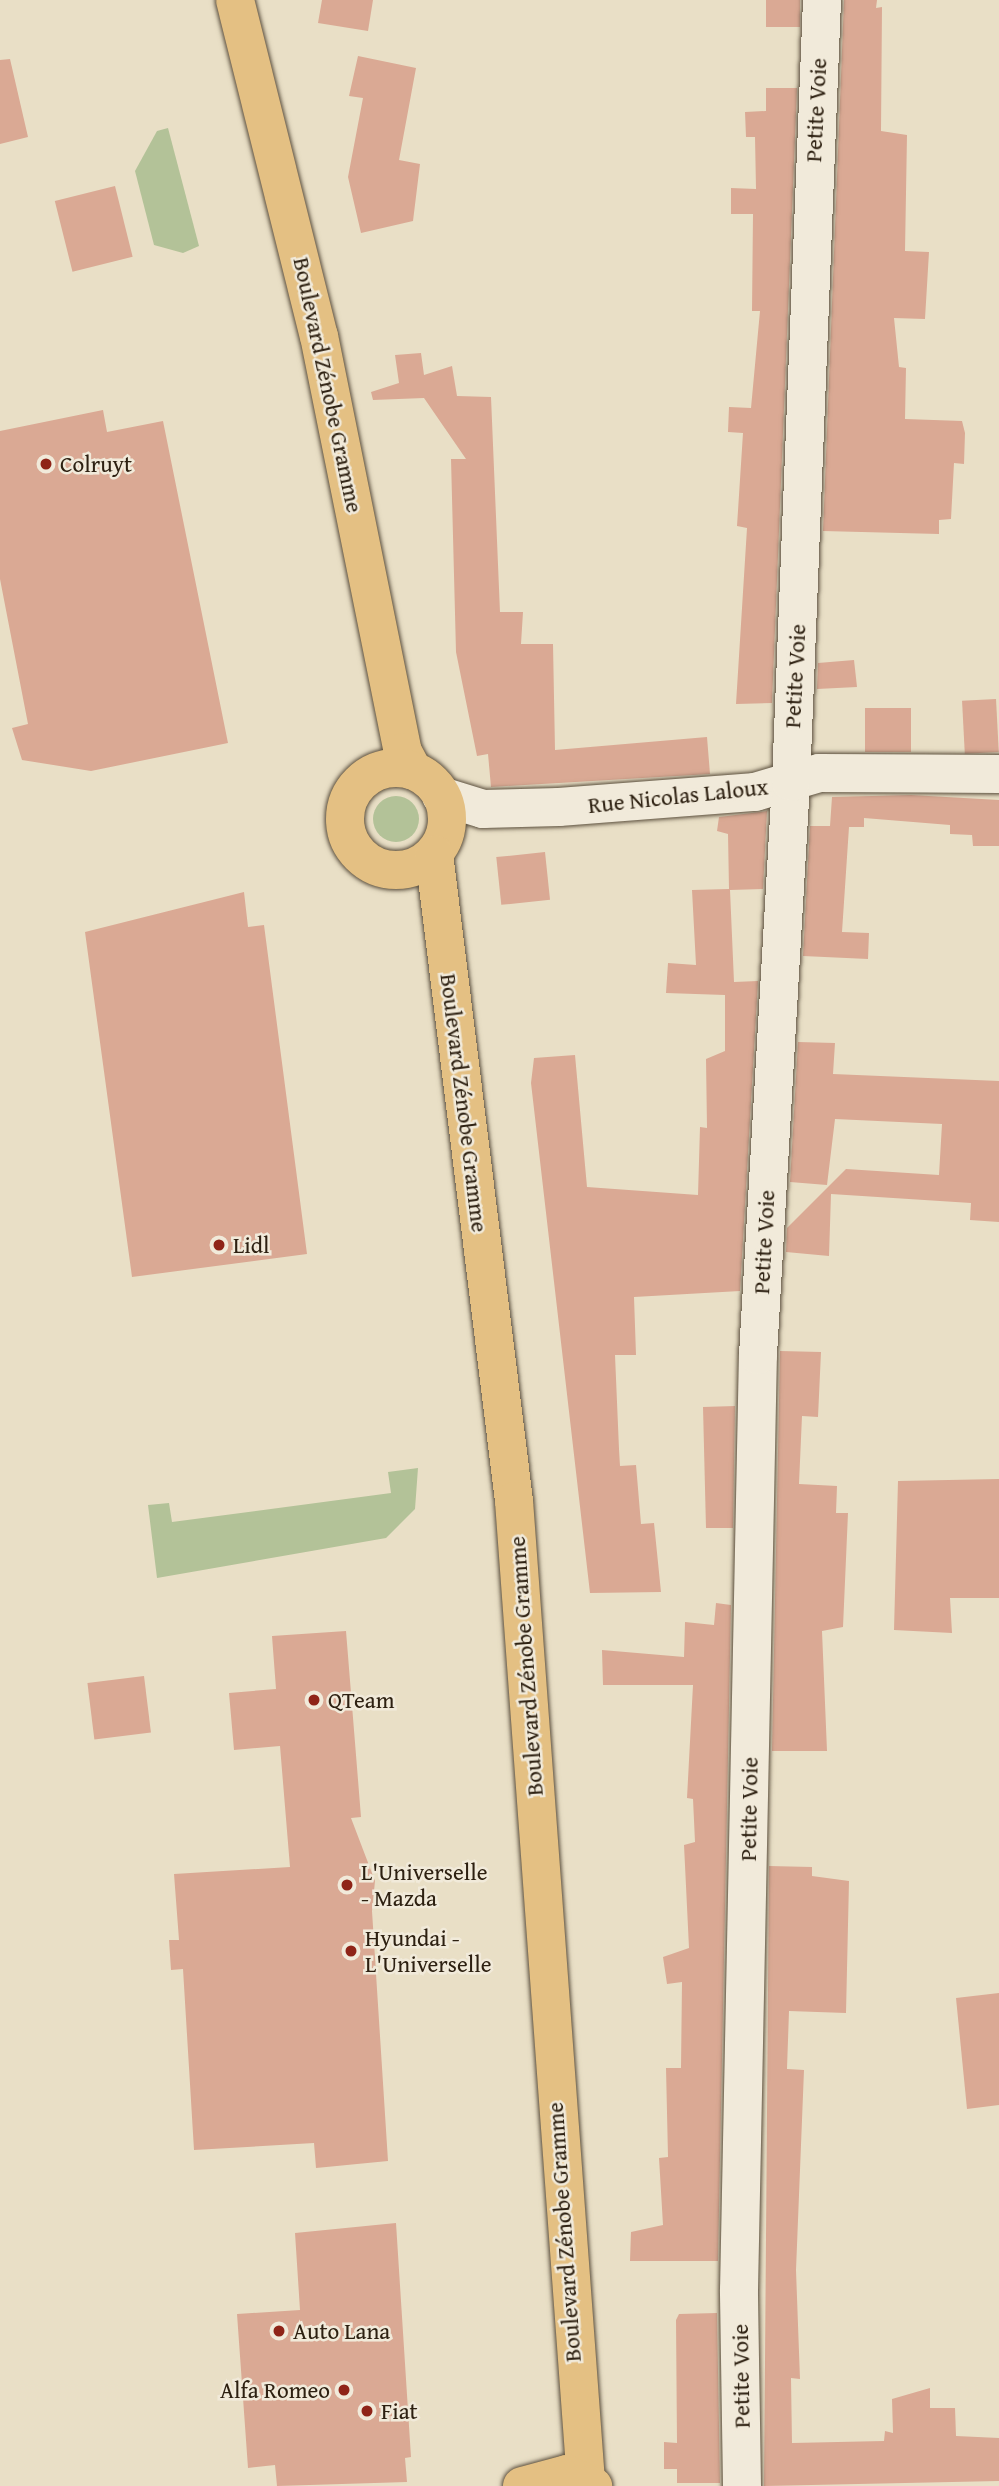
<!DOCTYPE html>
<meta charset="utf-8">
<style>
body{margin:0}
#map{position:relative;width:999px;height:2486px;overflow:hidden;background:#e9dfc6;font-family:"Gentium Book Plus",serif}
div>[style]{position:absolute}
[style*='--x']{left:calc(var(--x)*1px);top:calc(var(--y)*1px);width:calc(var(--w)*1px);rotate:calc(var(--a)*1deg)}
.green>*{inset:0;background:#b3c298}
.round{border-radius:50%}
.building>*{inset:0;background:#daa994;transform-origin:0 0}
.roads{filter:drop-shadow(0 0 2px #5c503e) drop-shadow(0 0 2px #5c503e)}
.minor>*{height:38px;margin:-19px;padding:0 19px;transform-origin:19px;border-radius:19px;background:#f1eada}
.major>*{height:38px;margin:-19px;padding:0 19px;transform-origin:19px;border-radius:19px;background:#e4c083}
.major>.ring{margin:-19px;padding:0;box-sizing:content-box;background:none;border:38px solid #e4c083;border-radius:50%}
.dots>*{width:19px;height:19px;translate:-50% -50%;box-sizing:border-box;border:4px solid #f1eada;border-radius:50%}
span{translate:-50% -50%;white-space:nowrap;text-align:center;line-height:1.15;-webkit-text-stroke:5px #f1eada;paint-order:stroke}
.street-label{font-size:23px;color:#2d2011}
.poi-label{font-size:23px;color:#2d2011}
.left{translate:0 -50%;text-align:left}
.right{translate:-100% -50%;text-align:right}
</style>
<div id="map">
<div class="green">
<i style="clip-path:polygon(168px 128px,199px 246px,183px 253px,154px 245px,135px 171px,157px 131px)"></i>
<i class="round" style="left:373px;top:796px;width:46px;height:46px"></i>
<i style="clip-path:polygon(418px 1468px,415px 1509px,386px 1538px,157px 1578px,148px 1505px,169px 1503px,172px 1522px,391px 1493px,388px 1472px)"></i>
</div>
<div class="building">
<i style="clip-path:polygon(322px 0,373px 0,368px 31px,318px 23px)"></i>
<i style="left:766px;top:0;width:34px;height:27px"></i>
<i style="clip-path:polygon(844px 0,877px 0,876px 8px,882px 7px,881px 131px,907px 135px,905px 251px,929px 252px,925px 319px,894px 318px,899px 367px,906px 368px,905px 419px,962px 421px,965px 433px,964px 464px,954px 463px,951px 519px,939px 520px,939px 534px,823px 531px)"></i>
<i style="clip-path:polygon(358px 56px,416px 68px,399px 160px,420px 164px,413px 221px,361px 233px,348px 177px,363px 98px,349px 96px)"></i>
<i style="clip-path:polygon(10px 59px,28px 137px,0 144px,0 60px)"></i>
<i style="clip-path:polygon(766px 88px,797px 88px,772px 703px,736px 704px,747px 528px,737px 526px,743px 433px,728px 432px,729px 407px,751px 408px,760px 311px,752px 311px,753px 214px,731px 214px,731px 188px,756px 189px,755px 137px,746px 137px,745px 112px,766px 111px)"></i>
<i style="left:115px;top:186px;width:73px;height:62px;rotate:76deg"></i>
<i style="clip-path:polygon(421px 353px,424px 375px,452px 366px,457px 396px,491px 397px,500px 612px,523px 612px,521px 644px,553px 644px,555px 750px,707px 737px,710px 774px,491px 787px,488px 754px,477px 756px,456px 652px,451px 459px,466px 459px,424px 398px,373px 400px,371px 392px,399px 383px,395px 355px)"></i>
<i style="clip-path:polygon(103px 410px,107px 432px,163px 421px,228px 743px,91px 771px,22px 760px,12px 728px,28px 724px,0 579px,0 431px)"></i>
<i style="clip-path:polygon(854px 660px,857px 687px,817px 689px,818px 663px)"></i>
<i style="left:996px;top:699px;width:53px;height:34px;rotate:87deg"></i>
<i style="left:911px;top:708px;width:44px;height:46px;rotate:90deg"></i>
<i style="clip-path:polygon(911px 795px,999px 800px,999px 846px,973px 846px,972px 835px,950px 834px,950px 825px,864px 818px,864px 827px,849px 827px,842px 932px,869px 933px,868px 959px,803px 956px,810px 826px,830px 826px,832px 797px)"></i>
<i style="clip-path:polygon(767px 811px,763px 889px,730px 890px,734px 982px,758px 981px,740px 1291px,634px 1297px,636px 1355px,615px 1355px,619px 1449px,620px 1466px,636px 1465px,641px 1524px,654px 1523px,661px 1592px,590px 1593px,531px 1083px,534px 1058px,575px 1055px,587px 1187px,698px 1195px,700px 1127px,707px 1128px,706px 1059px,725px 1051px,725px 995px,666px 993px,668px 963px,696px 965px,692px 890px,729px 889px,728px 834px,717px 831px,719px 817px)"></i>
<i style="left:545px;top:852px;width:48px;height:49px;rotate:84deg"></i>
<i style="clip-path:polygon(244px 892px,248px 927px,264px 925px,307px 1254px,132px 1277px,85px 932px)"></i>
<i style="clip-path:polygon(798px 1042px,835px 1043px,833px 1074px,999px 1081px,999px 1222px,970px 1220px,971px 1203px,831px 1194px,829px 1256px,786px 1252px,787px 1228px,846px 1169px,939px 1175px,942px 1124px,835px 1119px,827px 1185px,790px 1182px)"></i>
<i style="clip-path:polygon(780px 1351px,821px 1352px,818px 1417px,802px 1416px,799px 1484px,837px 1486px,836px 1513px,848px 1513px,843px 1627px,822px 1631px,827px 1751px,772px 1751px)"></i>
<i style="clip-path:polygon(735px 1406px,733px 1528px,706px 1528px,703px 1407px)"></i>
<i style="clip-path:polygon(999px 1479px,999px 1598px,950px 1598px,952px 1633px,894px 1630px,898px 1481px)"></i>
<i style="clip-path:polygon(716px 1603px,731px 1605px,718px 2261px,630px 2261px,631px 2232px,663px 2225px,659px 2158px,668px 2157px,666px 2068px,681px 2068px,682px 1982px,667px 1984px,663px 1957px,689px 1948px,684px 1845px,695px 1842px,693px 1799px,687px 1798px,693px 1685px,603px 1685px,602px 1650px,684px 1657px,685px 1622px,714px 1625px)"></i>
<i style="clip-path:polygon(346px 1631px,361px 1817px,351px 1818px,375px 1881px,372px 1911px,388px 2161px,316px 2168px,314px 2143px,194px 2150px,183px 1969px,171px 1970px,169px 1940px,179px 1940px,174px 1874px,290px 1867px,280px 1746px,234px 1750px,229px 1693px,276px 1689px,272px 1636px)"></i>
<i style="left:144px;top:1676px;width:57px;height:57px;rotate:83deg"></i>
<i style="clip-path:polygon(769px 1866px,812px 1867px,812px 1876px,849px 1881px,846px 2013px,789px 2011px,787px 2069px,804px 2070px,796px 2270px,800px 2379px,791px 2378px,792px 2443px,884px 2441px,885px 2431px,893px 2433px,892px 2399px,930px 2388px,930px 2408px,955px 2408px,956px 2436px,999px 2438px,999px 2481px,764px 2486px)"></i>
<i style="clip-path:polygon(999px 1993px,999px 2105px,967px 2109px,956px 1998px)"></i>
<i style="clip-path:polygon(396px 2223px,411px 2457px,405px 2458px,407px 2482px,277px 2486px,275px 2465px,248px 2468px,237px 2314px,300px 2310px,295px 2233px)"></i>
<i style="clip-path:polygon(717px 2313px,720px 2483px,677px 2483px,677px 2469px,664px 2469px,664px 2442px,677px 2443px,676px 2320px,679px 2314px)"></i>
</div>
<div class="roads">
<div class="minor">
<i style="--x:441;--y:796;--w:44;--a:17.2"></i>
<i style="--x:483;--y:809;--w:76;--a:-1.5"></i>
<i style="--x:559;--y:807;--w:197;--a:-4.4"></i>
<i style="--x:755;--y:792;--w:67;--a:-16.5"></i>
<i style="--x:819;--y:773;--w:180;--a:0.3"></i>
<i style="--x:742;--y:2486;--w:196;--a:-90.9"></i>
<i style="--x:739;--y:2290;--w:935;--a:-88.84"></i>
<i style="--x:758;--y:1355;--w:574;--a:-86.7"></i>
<i style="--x:791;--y:782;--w:783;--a:-87.73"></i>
</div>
<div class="major">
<i style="--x:235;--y:0;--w:346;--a:76"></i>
<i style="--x:319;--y:336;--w:424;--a:78.6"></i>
<i style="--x:403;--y:752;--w:21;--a:62"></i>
<i class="ring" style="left:345px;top:768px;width:64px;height:64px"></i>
<i style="--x:434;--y:854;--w:652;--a:82.95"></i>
<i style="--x:514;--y:1501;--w:983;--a:85.8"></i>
<i style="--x:522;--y:2486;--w:47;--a:-14.9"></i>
<i style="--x:567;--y:2474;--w:29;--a:25"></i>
</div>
</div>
<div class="dots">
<i style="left:46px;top:464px;background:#8f2418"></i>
<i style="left:219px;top:1245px;background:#8f2418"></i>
<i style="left:314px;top:1700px;background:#8f2418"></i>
<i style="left:347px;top:1885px;background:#8f2418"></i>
<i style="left:351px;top:1951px;background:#8f2418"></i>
<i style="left:279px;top:2331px;background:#8f2418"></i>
<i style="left:344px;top:2390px;background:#8f2418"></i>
<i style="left:367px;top:2411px;background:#8f2418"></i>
</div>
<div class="street-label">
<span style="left:816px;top:110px;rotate:-87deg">Petite Voie</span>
<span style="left:328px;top:385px;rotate:78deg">Boulevard Zénobe Gramme</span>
<span style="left:795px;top:676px;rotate:-87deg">Petite Voie</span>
<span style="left:678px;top:796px;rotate:-6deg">Rue Nicolas Laloux</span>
<span style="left:464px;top:1103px;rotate:83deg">Boulevard Zénobe Gramme</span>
<span style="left:764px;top:1242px;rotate:-87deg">Petite Voie</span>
<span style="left:526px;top:1666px;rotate:-94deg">Boulevard Zénobe Gramme</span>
<span style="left:749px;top:1809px;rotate:-89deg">Petite Voie</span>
<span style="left:564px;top:2232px;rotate:-94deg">Boulevard Zénobe Gramme</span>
<span style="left:741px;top:2376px;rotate:-91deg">Petite Voie</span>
</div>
<div class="poi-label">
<span class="left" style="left:60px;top:464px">Colruyt</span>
<span class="left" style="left:233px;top:1245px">Lidl</span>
<span class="left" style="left:328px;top:1700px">QTeam</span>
<span class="left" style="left:361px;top:1885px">L'Universelle<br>- Mazda</span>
<span class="left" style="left:365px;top:1951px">Hyundai -<br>L'Universelle</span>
<span class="left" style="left:293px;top:2331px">Auto Lana</span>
<span class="right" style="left:330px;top:2390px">Alfa Romeo</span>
<span class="left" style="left:381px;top:2411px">Fiat</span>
</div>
</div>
